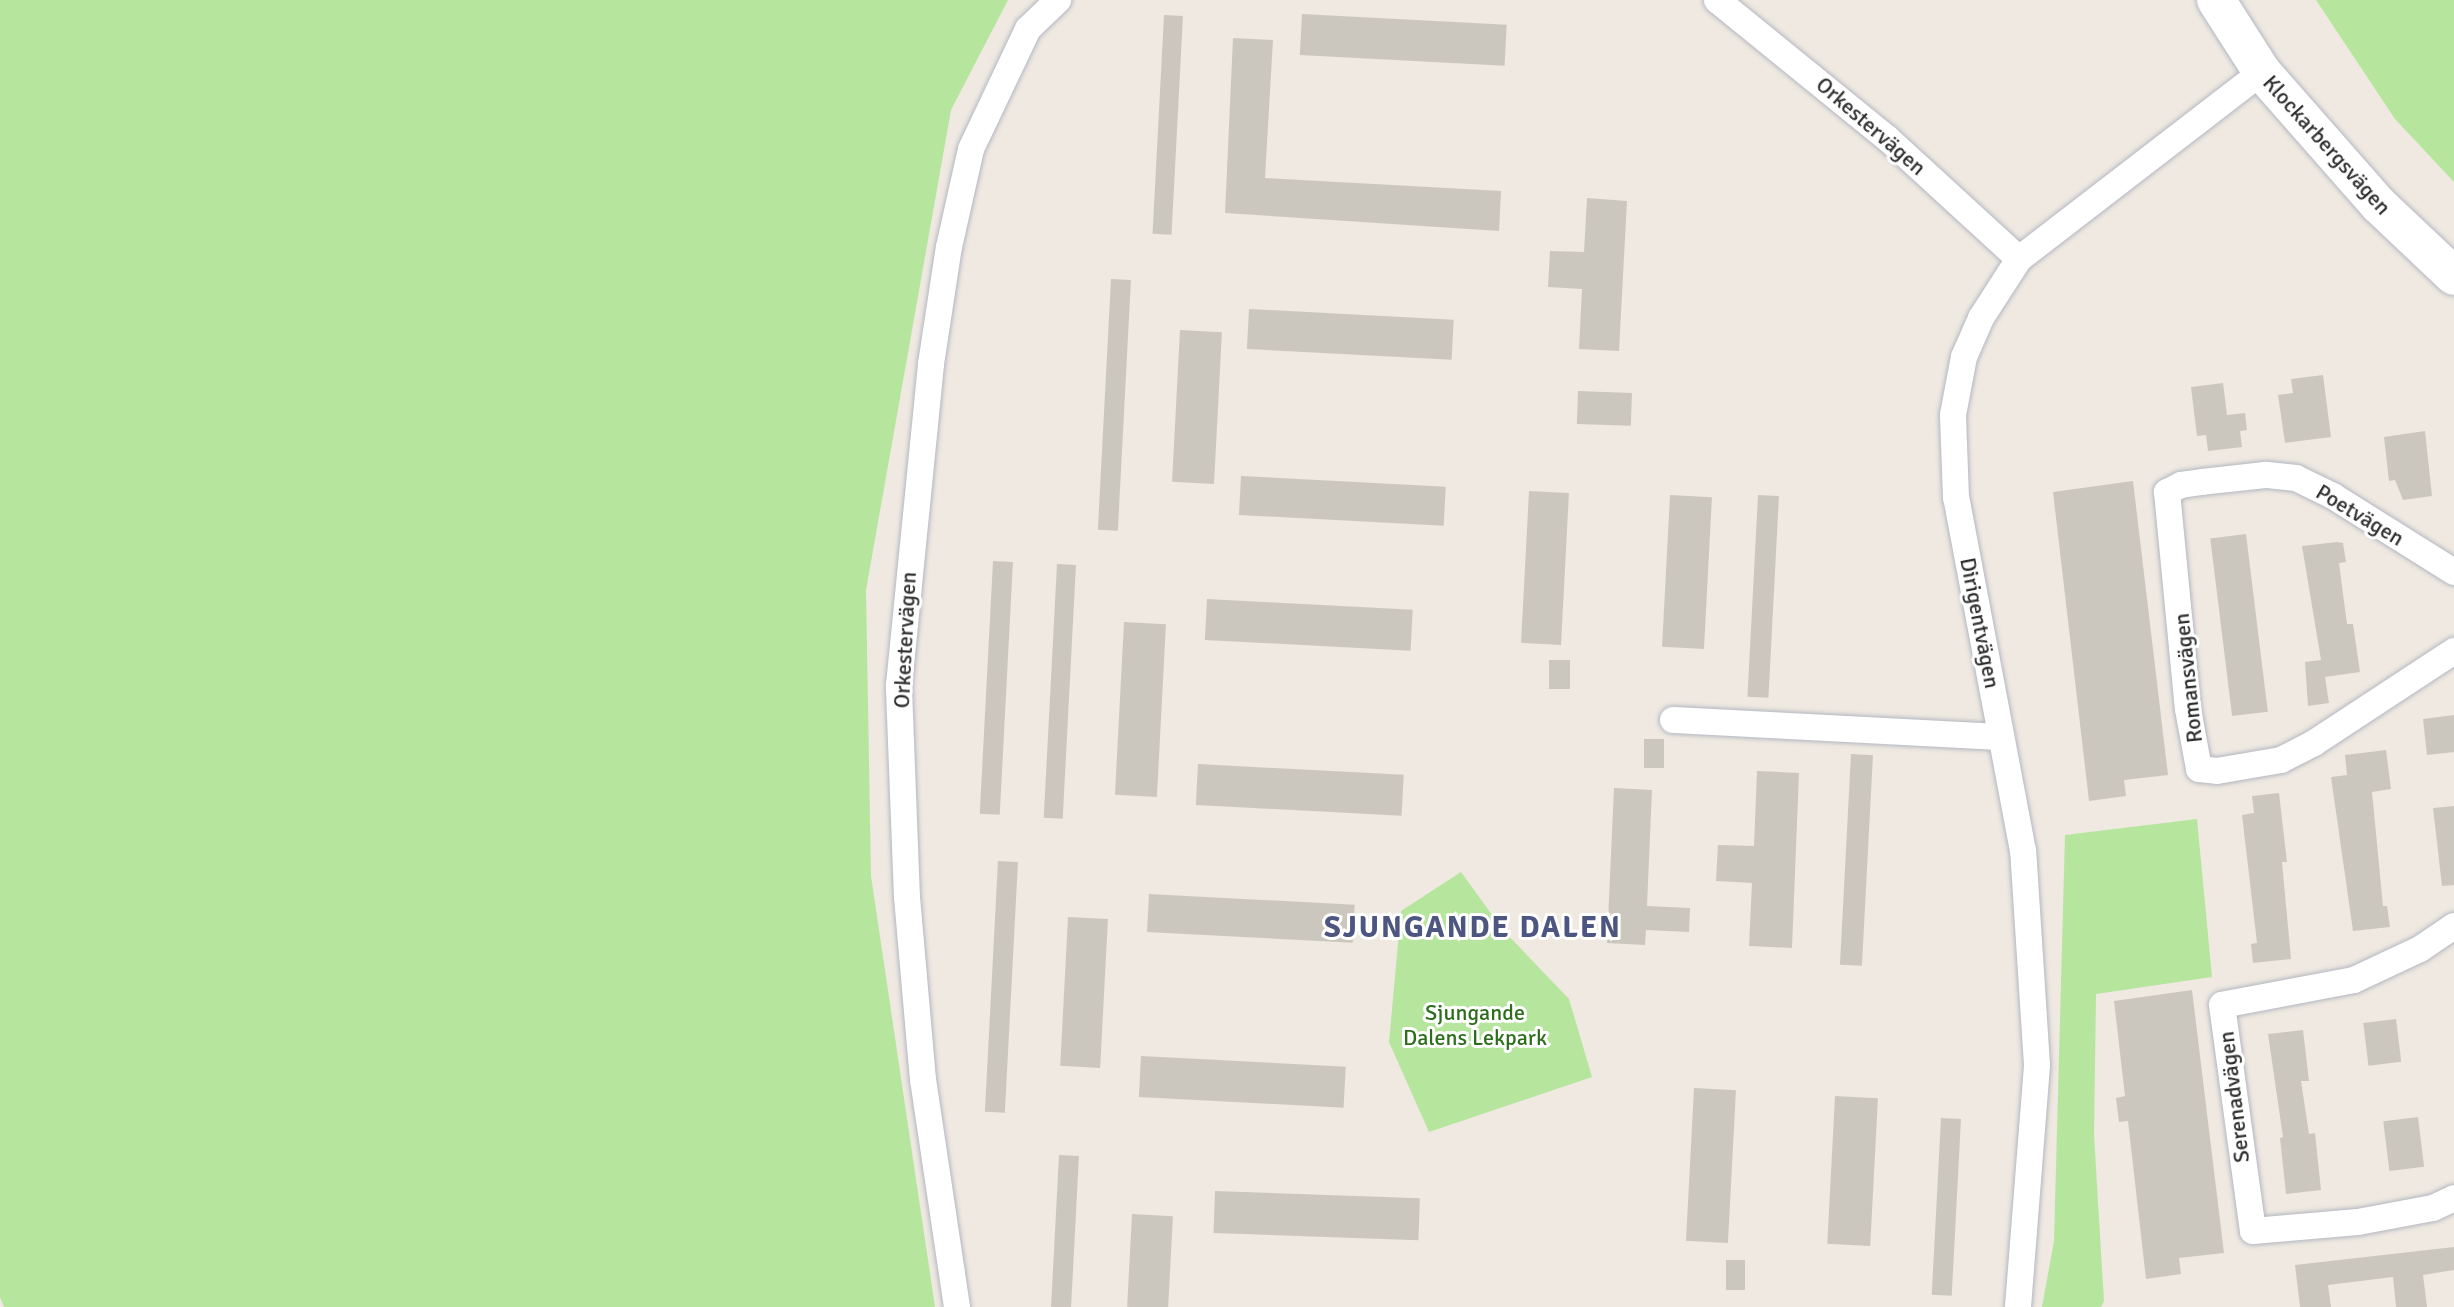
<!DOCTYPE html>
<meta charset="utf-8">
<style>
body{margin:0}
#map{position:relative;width:2454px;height:1307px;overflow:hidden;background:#efe9e1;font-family:Signika,sans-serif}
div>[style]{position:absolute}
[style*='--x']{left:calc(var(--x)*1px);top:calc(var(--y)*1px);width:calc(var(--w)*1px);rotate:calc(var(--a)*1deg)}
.green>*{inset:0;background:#b6e59e}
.building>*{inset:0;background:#cbc7bf;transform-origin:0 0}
.roads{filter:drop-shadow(0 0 2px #b4b7c1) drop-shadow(0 0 2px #b4b7c1)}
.street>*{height:26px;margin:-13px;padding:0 13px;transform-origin:13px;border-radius:13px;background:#fff}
.secondary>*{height:38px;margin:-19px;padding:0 19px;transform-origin:19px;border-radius:19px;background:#fff}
span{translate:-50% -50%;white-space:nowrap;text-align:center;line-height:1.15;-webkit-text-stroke:6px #fff;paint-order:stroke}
.street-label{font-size:22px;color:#2e2e2e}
.park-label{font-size:22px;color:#2c6e1b}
.district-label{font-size:30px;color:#4d5680;font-weight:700;letter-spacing:2px}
</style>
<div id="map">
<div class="green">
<i style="clip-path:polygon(0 0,1008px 0,951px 110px,866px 590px,871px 876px,935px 1307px,4px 1307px,0 1297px)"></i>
<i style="clip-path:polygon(2316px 0,2454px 0,2454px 182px,2395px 119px)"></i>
<i style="clip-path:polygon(2197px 819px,2212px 977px,2096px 994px,2094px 1135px,2104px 1301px,2101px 1307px,2042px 1307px,2054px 1241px,2065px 835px)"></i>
<i style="clip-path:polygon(1461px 872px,1503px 930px,1569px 999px,1592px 1077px,1429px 1132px,1389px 1042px,1401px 911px)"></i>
</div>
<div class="building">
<i style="left:1302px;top:14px;width:205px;height:41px;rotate:3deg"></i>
<i style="left:1164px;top:15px;width:19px;height:219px;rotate:3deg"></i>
<i style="clip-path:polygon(1233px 38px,1273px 40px,1265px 178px,1501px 191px,1499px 231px,1225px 213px)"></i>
<i style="clip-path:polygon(1587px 198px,1627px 201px,1619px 351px,1579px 349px,1582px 289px,1548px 287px,1550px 251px,1584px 252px)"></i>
<i style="left:1111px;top:279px;width:20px;height:251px;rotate:3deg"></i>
<i style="left:1249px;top:309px;width:205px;height:40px;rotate:3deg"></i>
<i style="left:1180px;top:330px;width:42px;height:152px;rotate:3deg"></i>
<i style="clip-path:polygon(2323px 375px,2331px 437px,2285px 443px,2278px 395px,2293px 393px,2291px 379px)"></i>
<i style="clip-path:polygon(2223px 383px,2227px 415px,2245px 413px,2247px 430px,2240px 431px,2242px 447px,2208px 451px,2206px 435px,2197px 436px,2191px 387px)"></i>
<i style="left:1578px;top:391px;width:54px;height:33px;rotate:2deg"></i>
<i style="clip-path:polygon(2425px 431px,2432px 496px,2403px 500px,2395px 480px,2389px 481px,2384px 437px)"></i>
<i style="left:1241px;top:476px;width:205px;height:39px;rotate:3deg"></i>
<i style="clip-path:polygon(2133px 481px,2168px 775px,2124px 780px,2126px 796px,2089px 801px,2053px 492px)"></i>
<i style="left:1529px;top:491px;width:40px;height:152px;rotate:3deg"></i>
<i style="left:1670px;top:495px;width:42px;height:152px;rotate:3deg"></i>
<i style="left:1758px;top:495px;width:21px;height:202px;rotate:3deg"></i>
<i style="left:2246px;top:534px;width:179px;height:36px;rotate:83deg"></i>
<i style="clip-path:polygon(2337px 542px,2343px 543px,2346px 562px,2339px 563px,2347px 624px,2353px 624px,2360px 672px,2325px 677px,2329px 703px,2308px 706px,2305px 662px,2321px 660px,2302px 546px)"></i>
<i style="left:993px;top:561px;width:20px;height:253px;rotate:3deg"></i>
<i style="left:1057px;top:564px;width:19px;height:254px;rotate:3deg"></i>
<i style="left:1207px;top:599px;width:206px;height:41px;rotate:3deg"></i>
<i style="left:1124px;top:622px;width:42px;height:173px;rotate:3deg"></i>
<i style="left:1549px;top:660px;width:21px;height:29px"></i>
<i style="clip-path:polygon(2454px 715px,2454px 752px,2427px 755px,2423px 719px)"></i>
<i style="left:1644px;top:739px;width:20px;height:29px"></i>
<i style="clip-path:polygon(2386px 750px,2391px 789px,2372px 792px,2383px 906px,2387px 906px,2390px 927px,2353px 931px,2331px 777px,2347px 775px,2345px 755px)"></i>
<i style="left:1851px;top:754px;width:22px;height:211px;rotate:3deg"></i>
<i style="left:1198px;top:764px;width:206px;height:41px;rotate:3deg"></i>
<i style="clip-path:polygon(1757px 771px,1799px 773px,1792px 948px,1749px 946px,1752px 883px,1716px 881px,1718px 845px,1754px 846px)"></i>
<i style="clip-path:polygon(1614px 788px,1652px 790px,1647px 906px,1690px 908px,1689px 932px,1646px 930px,1645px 945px,1607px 943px)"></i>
<i style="clip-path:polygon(2279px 793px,2287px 862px,2282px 862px,2291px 959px,2253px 963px,2251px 944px,2257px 943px,2242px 815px,2254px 813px,2252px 796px)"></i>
<i style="clip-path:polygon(2454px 806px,2454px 885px,2442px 886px,2433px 808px)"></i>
<i style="left:998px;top:861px;width:20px;height:251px;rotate:3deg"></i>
<i style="left:1149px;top:894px;width:206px;height:38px;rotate:3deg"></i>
<i style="left:1068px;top:917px;width:40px;height:149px;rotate:3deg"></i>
<i style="clip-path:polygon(2192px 990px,2224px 1253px,2179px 1258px,2181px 1274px,2146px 1279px,2128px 1121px,2119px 1122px,2116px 1098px,2125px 1096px,2114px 1001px)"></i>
<i style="left:2396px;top:1019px;width:43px;height:33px;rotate:83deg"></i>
<i style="clip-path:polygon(2303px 1030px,2309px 1081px,2301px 1081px,2309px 1134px,2315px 1133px,2321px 1190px,2286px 1194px,2280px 1138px,2283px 1137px,2268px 1034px)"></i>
<i style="left:1141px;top:1056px;width:205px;height:41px;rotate:3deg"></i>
<i style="left:1694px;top:1088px;width:42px;height:153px;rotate:3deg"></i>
<i style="left:1835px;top:1096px;width:43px;height:148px;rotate:3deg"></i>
<i style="left:2418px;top:1117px;width:50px;height:35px;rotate:83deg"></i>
<i style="left:1941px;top:1118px;width:20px;height:177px;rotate:3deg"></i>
<i style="left:1059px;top:1155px;width:20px;height:152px;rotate:3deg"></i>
<i style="left:1215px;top:1191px;width:205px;height:42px;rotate:2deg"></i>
<i style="left:1132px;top:1214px;width:41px;height:93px;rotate:3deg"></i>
<i style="clip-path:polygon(2454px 1247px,2454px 1270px,2423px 1275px,2427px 1307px,2396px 1307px,2393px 1277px,2328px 1285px,2331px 1307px,2300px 1307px,2295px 1265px)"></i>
<i style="left:1726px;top:1260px;width:19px;height:30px"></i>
</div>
<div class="roads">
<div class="street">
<i style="--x:1717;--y:0;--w:219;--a:39.1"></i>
<i style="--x:1887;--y:138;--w:179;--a:42.5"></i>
<i style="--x:2454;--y:572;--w:143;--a:-147.9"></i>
<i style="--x:2333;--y:496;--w:41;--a:-154.1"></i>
<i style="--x:2296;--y:478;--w:31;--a:-174"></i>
<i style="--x:2265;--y:475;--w:63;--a:173.7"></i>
<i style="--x:2202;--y:482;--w:21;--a:172"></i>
<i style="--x:2181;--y:485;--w:16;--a:153"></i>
<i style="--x:2167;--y:492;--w:218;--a:84.5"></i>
<i style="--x:2188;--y:709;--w:61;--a:79.6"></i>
<i style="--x:2199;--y:769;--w:18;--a:6"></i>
<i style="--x:2217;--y:771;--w:65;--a:-9.8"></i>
<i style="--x:2281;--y:760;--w:37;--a:-27"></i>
<i style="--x:2314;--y:743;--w:168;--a:-33.3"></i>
<i style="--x:1673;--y:720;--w:328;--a:3"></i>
<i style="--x:2454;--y:926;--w:41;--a:145.9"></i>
<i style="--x:2420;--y:949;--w:73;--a:154.8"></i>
<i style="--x:2354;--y:980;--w:134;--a:169.3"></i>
<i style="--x:2222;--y:1005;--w:228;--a:82.2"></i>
<i style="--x:2253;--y:1231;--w:105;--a:-4.9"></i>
<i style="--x:2358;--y:1222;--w:76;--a:-10.6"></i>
<i style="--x:2433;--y:1208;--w:23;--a:-25"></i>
<i style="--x:957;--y:1307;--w:230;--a:-98.5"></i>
<i style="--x:923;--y:1080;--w:183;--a:-95"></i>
<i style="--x:907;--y:898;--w:213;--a:-92.2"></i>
<i style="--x:899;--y:685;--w:323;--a:-84.3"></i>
<i style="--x:931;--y:364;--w:118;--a:-81.3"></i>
<i style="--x:949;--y:247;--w:100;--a:-77.3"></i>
<i style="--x:971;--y:149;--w:133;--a:-64.6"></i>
<i style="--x:1028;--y:29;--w:42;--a:-44"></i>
<i style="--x:2018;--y:1307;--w:243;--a:-85.5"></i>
<i style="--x:2037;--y:1065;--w:214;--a:-93.7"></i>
<i style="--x:2023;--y:851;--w:359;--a:-100.7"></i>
<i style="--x:1956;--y:498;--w:83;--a:-92.1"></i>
<i style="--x:1953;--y:415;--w:59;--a:-79.3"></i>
<i style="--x:1964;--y:357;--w:43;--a:-66.4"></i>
<i style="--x:1981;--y:318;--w:70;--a:-57.2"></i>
<i style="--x:2019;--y:259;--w:307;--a:-37.6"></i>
</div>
<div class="secondary">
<i style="--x:2216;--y:0;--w:85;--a:57.4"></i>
<i style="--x:2262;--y:72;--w:177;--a:48.7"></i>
<i style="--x:2379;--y:205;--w:103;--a:43.4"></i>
</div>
</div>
<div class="street-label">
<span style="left:1871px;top:126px;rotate:41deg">Orkestervägen</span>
<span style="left:2327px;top:145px;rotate:48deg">Klockarbergsvägen</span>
<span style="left:2360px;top:515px;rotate:31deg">Poetvägen</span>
<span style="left:1980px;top:623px;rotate:79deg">Dirigentvägen</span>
<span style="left:905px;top:640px;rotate:-87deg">Orkestervägen</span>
<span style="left:2188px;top:678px;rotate:-96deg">Romansvägen</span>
<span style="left:2234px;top:1097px;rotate:-97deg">Serenadvägen</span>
</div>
<div class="park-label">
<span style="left:1475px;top:1025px">Sjungande<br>Dalens Lekpark</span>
</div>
<div class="district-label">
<span style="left:1473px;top:928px">SJUNGANDE DALEN</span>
</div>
</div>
